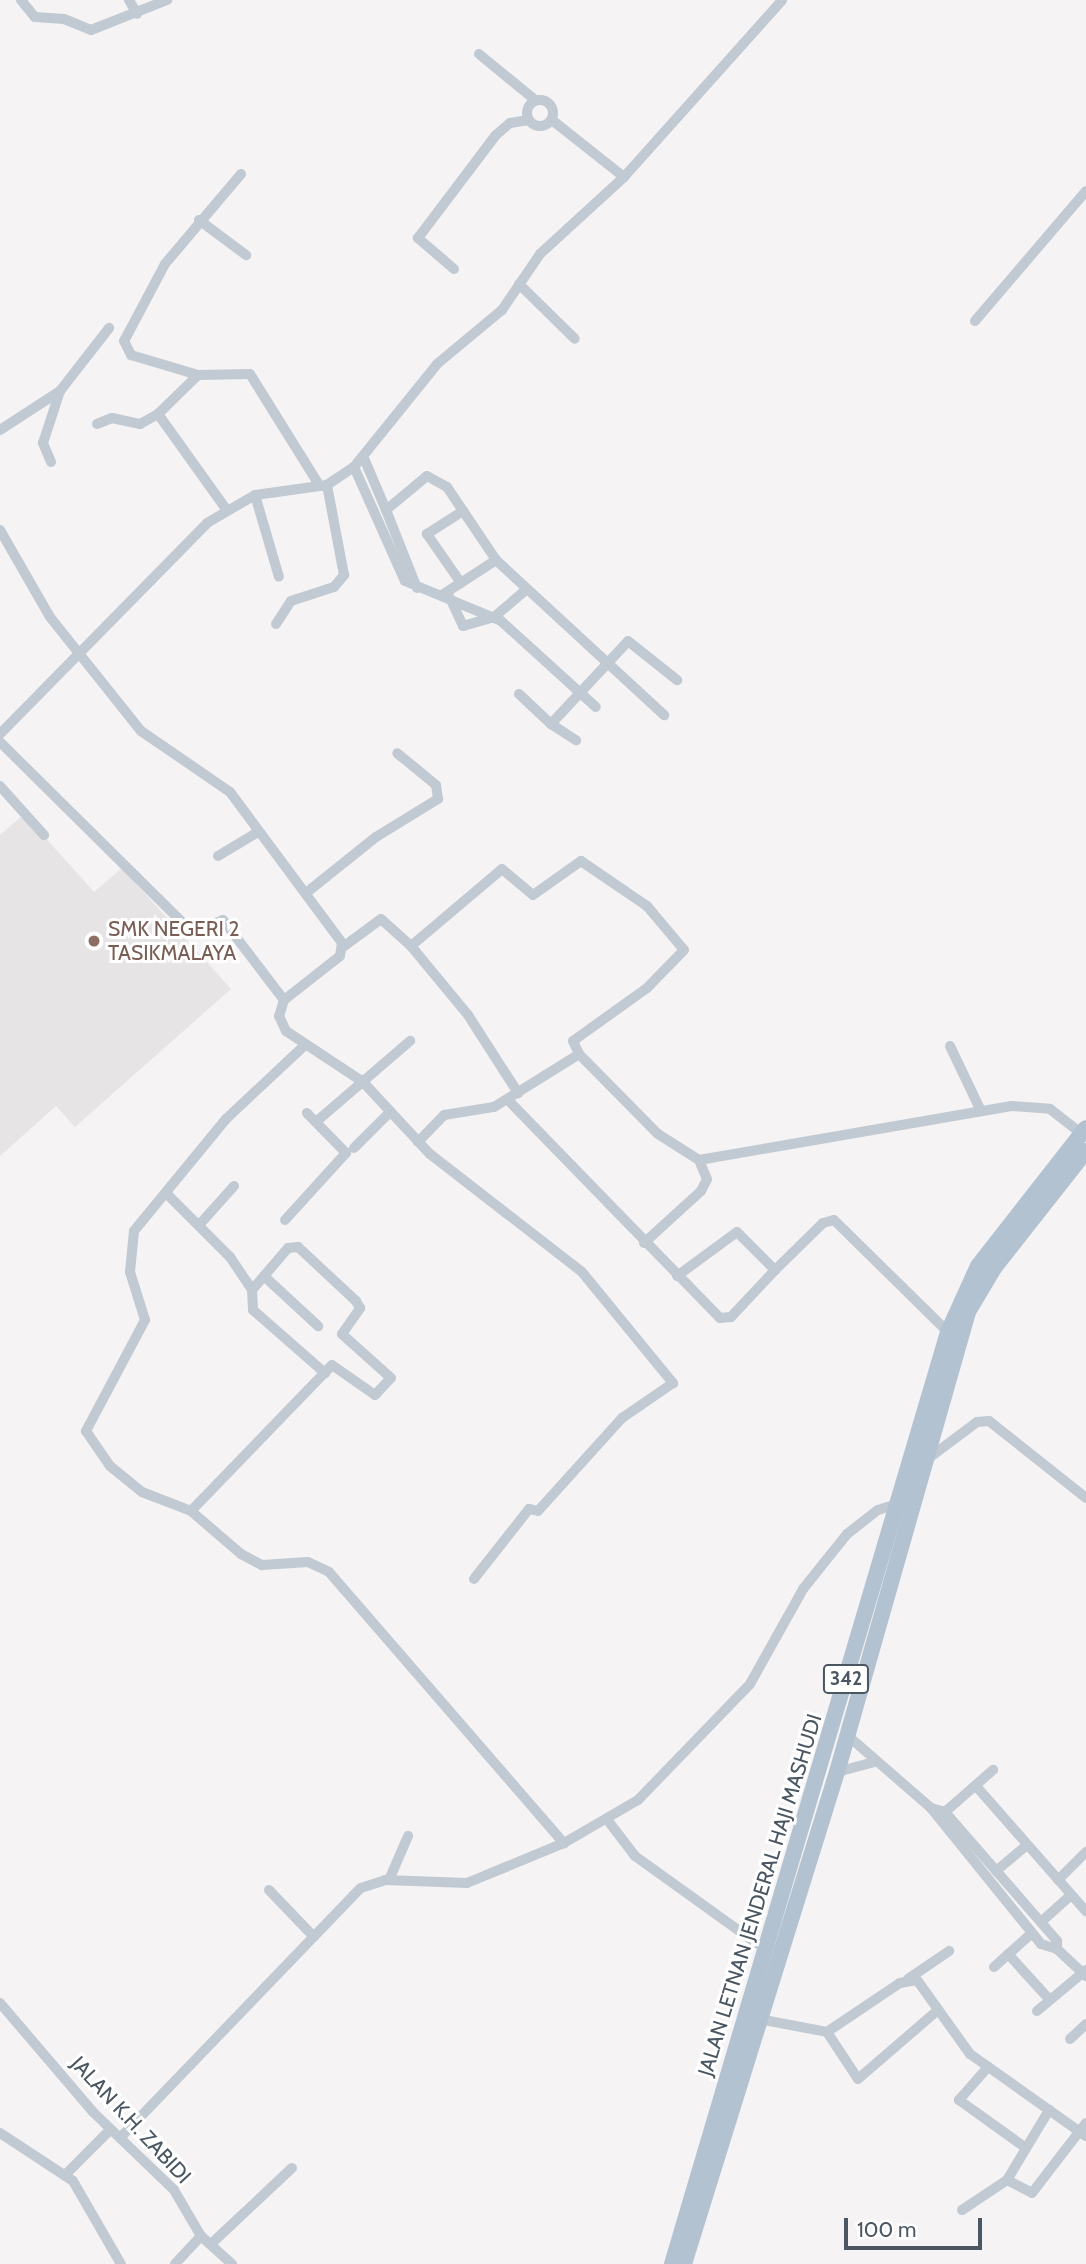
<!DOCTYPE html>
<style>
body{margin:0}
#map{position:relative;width:1086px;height:2264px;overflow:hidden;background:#f5f3f3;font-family:Cabin,sans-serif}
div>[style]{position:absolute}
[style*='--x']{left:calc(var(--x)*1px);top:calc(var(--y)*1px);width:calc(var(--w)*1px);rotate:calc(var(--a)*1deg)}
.education>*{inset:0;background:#e6e4e5}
.minor>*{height:10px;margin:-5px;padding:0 5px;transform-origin:5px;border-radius:5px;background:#c1cad2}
.minor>.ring{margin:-5px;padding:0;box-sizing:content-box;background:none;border:10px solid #c1cad2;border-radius:50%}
.primary>*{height:16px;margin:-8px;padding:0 8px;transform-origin:8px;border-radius:8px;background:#b3c2d1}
.dots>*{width:19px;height:19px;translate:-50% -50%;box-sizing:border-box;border:4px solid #fff;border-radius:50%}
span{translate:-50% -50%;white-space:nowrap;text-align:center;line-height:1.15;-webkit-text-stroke:6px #fff;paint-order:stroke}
.shield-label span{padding:2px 5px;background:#fff;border:2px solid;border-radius:5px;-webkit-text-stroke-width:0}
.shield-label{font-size:19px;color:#4a5661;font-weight:700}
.education-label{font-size:21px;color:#785e54}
.left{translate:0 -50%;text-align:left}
.street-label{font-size:21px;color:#4a5661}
.scale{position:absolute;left:844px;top:2218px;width:138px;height:32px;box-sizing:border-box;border:4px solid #4a5661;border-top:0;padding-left:9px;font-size:21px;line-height:24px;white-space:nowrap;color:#4a5661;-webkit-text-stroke:5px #fff;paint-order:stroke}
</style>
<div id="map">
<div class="education">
<i style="clip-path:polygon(24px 814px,94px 892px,122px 868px,231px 989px,75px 1127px,56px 1106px,0 1156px,0 835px)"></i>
</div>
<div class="minor">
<i style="--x:21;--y:0;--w:22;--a:51"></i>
<i style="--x:35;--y:17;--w:29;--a:4"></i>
<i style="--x:64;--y:19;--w:29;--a:22"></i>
<i style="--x:91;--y:30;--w:82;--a:-21.5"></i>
<i style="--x:129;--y:0;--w:16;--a:60"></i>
<i style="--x:479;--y:54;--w:72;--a:39.4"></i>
<i class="ring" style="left:527px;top:100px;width:16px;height:16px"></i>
<i style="--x:552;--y:120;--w:92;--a:38.4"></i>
<i style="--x:241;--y:174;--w:118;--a:130.2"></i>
<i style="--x:165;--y:264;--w:87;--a:118"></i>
<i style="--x:124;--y:341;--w:16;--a:63"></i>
<i style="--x:131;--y:355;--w:70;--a:16.6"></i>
<i style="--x:198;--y:375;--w:52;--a:-1.1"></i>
<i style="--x:250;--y:374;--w:131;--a:58.1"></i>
<i style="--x:199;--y:220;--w:59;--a:36.7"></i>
<i style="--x:454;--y:269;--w:48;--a:-139.3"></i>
<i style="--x:418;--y:238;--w:129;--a:-52.9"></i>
<i style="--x:496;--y:135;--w:18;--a:-41"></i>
<i style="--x:510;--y:123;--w:19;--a:-9"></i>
<i style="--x:519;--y:284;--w:78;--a:44.5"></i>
<i style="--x:975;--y:321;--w:171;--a:-49.5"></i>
<i style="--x:198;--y:375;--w:56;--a:135.7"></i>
<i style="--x:158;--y:414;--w:117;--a:54.4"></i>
<i style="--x:97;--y:424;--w:16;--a:-22"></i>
<i style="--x:112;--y:418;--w:29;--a:12"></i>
<i style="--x:140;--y:424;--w:21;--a:-29"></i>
<i style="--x:0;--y:430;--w:72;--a:-33"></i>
<i style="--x:60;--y:391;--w:80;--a:-52.1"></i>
<i style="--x:363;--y:456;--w:59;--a:66.9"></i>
<i style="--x:51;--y:462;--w:21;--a:-113"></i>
<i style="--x:43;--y:443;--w:55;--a:-71.9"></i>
<i style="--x:354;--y:467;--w:125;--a:65.9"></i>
<i style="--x:405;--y:581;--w:104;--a:22.6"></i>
<i style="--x:501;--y:621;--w:128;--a:42.2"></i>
<i style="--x:255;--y:495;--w:85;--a:73.7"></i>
<i style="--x:0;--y:530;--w:100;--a:60.1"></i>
<i style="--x:50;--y:617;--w:146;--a:51.4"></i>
<i style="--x:141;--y:731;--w:108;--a:34.4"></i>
<i style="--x:230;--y:792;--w:188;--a:53.4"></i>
<i style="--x:342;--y:943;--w:13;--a:99"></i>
<i style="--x:340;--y:956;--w:71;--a:141.8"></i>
<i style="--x:284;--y:1000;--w:17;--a:107"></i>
<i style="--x:279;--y:1016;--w:17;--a:65"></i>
<i style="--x:286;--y:1031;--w:92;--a:33.5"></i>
<i style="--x:363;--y:1082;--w:98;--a:47.1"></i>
<i style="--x:430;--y:1154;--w:192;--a:37.8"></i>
<i style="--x:582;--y:1272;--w:144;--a:50.7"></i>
<i style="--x:673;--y:1383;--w:62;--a:145.5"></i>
<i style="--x:622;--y:1418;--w:125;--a:132.1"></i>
<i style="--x:538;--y:1511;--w:9;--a:-167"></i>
<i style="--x:529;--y:1509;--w:89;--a:128.2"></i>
<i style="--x:461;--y:583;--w:60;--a:-124.8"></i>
<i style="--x:427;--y:534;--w:43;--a:-32.6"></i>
<i style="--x:417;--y:588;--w:84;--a:-111.7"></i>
<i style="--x:386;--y:510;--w:53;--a:-39.7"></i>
<i style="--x:427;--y:476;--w:23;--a:29"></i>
<i style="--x:447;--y:487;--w:88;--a:56.1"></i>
<i style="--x:496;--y:560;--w:229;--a:42.7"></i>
<i style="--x:442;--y:595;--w:64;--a:-32.9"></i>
<i style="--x:450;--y:598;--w:31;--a:65"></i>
<i style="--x:463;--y:626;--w:32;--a:-16"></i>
<i style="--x:494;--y:617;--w:43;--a:-40.3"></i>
<i style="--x:276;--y:624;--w:27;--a:-57"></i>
<i style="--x:291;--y:601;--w:45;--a:-18"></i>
<i style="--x:334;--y:587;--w:16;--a:-50"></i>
<i style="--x:344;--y:575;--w:92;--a:-100.7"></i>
<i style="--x:519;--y:694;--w:44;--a:43.2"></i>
<i style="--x:551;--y:724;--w:113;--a:-47.1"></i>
<i style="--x:628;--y:641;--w:63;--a:38.5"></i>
<i style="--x:551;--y:724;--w:30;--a:33"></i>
<i style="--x:0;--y:734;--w:296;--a:-45.5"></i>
<i style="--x:207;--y:523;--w:56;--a:-30.3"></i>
<i style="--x:255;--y:495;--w:73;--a:-7.9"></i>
<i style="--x:327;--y:485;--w:32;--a:-34"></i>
<i style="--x:354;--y:467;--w:132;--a:-51.1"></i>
<i style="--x:437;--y:364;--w:85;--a:-39.7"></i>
<i style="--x:502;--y:310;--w:68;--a:-55.8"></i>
<i style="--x:540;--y:254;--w:114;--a:-42.5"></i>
<i style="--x:624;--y:177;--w:237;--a:-48.2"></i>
<i style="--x:0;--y:742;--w:270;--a:44.7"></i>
<i style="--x:192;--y:932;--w:33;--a:-21"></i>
<i style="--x:223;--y:920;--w:101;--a:52.7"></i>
<i style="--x:0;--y:786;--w:66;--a:48.1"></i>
<i style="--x:218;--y:856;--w:47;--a:-31"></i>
<i style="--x:306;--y:893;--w:90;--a:-38.7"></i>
<i style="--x:376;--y:837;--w:73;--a:-31.5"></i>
<i style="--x:438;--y:799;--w:14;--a:-98"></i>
<i style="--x:436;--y:785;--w:50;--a:-140.6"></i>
<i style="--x:411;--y:946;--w:89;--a:50.4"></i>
<i style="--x:468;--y:1015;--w:93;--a:57.3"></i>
<i style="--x:343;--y:947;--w:47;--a:-36.4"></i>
<i style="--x:381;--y:919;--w:40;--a:42"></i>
<i style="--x:411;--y:946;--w:119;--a:-40.2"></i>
<i style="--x:502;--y:869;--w:40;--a:40"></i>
<i style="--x:533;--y:895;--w:59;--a:-35.3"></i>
<i style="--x:581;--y:861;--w:80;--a:34.3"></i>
<i style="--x:647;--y:906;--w:57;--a:49.9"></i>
<i style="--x:684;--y:950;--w:53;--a:134.2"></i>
<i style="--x:647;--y:988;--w:91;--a:144.4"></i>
<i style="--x:573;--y:1041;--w:14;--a:65"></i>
<i style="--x:305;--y:1045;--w:108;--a:136.9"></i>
<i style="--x:226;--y:1119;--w:145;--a:129.4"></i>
<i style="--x:134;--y:1231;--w:41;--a:95.6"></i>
<i style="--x:130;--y:1272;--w:50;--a:72.6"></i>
<i style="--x:145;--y:1320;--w:126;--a:118"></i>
<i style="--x:86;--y:1431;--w:42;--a:55.6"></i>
<i style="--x:110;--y:1466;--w:41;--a:39.1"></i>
<i style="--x:142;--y:1492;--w:53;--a:21.2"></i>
<i style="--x:191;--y:1511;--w:66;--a:40.7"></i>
<i style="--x:241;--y:1554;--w:24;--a:28"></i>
<i style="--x:262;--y:1565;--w:46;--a:-3.7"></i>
<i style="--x:308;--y:1562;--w:23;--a:25"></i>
<i style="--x:329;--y:1572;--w:359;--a:49.1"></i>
<i style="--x:950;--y:1046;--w:72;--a:64.5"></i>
<i style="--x:508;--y:1100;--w:304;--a:45.8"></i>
<i style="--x:720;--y:1318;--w:11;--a:-5"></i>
<i style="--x:731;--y:1317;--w:64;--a:-46.9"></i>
<i style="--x:317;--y:1121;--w:123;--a:-40.7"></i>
<i style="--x:418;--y:1142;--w:37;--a:-46"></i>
<i style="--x:444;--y:1115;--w:51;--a:-9.1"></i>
<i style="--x:494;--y:1107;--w:100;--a:-31.9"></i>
<i style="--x:579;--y:1054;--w:112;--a:45.4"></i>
<i style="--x:658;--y:1134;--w:49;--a:32.4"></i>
<i style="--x:699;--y:1160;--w:317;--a:-9.8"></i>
<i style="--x:1011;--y:1106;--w:39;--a:4"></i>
<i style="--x:1050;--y:1109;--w:41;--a:38"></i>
<i style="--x:354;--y:1148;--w:51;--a:-45"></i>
<i style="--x:166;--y:1193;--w:91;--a:45"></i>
<i style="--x:230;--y:1257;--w:40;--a:56"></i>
<i style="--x:252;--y:1290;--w:20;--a:87"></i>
<i style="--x:253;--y:1310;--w:96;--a:41.2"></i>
<i style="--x:285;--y:1220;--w:91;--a:-47.7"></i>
<i style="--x:346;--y:1153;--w:56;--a:-134.3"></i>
<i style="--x:200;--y:1224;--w:51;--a:-48.2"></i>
<i style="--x:644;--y:1243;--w:77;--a:-42.4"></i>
<i style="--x:701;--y:1191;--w:13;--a:-63"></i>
<i style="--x:707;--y:1179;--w:21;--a:-113"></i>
<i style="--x:264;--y:1276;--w:74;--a:42.8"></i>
<i style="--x:677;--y:1276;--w:74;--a:-36.3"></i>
<i style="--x:737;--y:1232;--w:54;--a:45"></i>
<i style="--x:775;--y:1270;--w:67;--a:-44.4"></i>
<i style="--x:823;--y:1223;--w:11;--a:-15"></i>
<i style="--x:834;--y:1220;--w:160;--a:44.5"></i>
<i style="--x:925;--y:1461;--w:65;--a:-36.9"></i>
<i style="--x:977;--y:1422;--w:12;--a:-5"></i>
<i style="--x:989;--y:1421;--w:124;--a:38.4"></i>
<i style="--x:191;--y:1511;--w:203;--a:-46"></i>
<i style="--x:332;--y:1365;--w:52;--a:34.9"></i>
<i style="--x:375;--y:1395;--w:23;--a:-47"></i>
<i style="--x:391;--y:1378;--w:66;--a:-138.1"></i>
<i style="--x:342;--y:1334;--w:32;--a:-55"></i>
<i style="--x:360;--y:1308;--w:8;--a:-120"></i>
<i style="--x:356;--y:1301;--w:79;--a:-137"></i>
<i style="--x:298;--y:1247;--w:10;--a:174"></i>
<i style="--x:288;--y:1248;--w:55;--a:130.6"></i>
<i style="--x:847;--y:1735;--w:111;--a:41"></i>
<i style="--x:931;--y:1808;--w:15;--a:16"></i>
<i style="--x:945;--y:1812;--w:171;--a:49"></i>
<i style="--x:1057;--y:1941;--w:8;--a:90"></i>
<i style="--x:837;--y:1772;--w:39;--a:-15"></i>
<i style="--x:976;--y:1786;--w:167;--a:48.7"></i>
<i style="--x:931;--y:1808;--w:175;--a:51"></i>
<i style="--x:1041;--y:1944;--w:17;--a:17"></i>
<i style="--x:1057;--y:1949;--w:40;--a:43"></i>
<i style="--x:945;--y:1812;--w:64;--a:-41.2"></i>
<i style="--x:609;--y:1822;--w:43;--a:52.6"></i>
<i style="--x:635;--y:1856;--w:161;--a:35.7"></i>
<i style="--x:996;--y:1871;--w:40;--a:-40"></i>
<i style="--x:389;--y:1880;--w:48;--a:-66.6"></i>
<i style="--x:1058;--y:1880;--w:40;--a:-45"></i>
<i style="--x:269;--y:1890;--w:65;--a:46.2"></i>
<i style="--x:1041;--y:1922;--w:40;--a:-42"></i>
<i style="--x:1008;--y:1954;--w:62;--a:47.6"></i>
<i style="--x:994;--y:1967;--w:51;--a:-41.8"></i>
<i style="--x:908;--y:1979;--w:50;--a:-34.3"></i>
<i style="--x:0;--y:2003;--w:143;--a:49.5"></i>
<i style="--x:93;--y:2112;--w:112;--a:43.9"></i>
<i style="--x:174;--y:2190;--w:53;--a:59.6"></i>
<i style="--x:201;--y:2236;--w:42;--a:42.1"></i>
<i style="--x:1037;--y:2011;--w:64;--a:-39.9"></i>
<i style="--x:759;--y:2019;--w:69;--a:10.8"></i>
<i style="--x:827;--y:2032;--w:88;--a:-33.9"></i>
<i style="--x:900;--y:1983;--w:17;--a:-10"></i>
<i style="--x:917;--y:1980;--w:91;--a:54.4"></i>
<i style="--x:970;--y:2054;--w:142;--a:35.3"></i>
<i style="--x:827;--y:2032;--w:56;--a:56.6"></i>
<i style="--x:858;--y:2079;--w:106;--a:-40.8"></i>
<i style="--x:1070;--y:2039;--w:22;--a:-43"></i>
<i style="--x:988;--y:2067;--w:44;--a:131.3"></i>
<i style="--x:959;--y:2100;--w:82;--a:35.6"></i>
<i style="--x:0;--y:2133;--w:87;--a:33.3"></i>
<i style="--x:73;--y:2181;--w:96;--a:60"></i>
<i style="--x:120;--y:2138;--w:347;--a:-46.1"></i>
<i style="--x:361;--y:1888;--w:25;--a:-18"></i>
<i style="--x:385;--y:1880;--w:82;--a:2.1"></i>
<i style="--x:467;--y:1883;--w:105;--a:-22.4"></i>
<i style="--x:564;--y:1843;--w:86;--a:-30.2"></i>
<i style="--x:638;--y:1800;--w:161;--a:-46"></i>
<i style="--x:750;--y:1684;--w:109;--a:-60.8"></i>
<i style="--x:803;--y:1589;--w:70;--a:-51.3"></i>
<i style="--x:847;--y:1534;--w:39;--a:-38"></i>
<i style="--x:878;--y:1510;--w:22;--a:-18"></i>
<i style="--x:66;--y:2174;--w:62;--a:-45"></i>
<i style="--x:1007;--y:2180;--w:28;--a:27"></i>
<i style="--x:1032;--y:2193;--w:88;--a:-52.4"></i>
<i style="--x:962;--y:2210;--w:54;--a:-33.7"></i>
<i style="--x:1007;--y:2180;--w:82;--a:-59"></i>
<i style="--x:211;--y:2244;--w:111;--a:-43.2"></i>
<i style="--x:175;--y:2264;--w:38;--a:-47"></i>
</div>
<div class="primary">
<i style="--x:672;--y:2264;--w:972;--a:-73.5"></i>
<i style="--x:948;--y:1332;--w:72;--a:-65.6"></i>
<i style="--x:978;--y:1266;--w:175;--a:-52"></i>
<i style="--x:684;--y:2264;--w:515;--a:-72.73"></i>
<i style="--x:837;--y:1772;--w:478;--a:-74.1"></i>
<i style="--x:968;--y:1312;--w:51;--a:-59.4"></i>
<i style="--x:994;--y:1268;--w:149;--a:-51.8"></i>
</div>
<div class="dots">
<i style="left:94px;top:941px;background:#8d6e63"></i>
</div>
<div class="shield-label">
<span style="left:846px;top:1679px">342</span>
</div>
<div class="education-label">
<span class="left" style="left:108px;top:941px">SMK NEGERI 2<br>TASIKMALAYA</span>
</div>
<div class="street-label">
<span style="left:760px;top:1895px;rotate:-73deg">JALAN LETNAN JENDERAL HAJI MASHUDI</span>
<span style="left:131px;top:2120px;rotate:47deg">JALAN K.H. ZABIDI</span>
</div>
<div class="scale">100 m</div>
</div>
